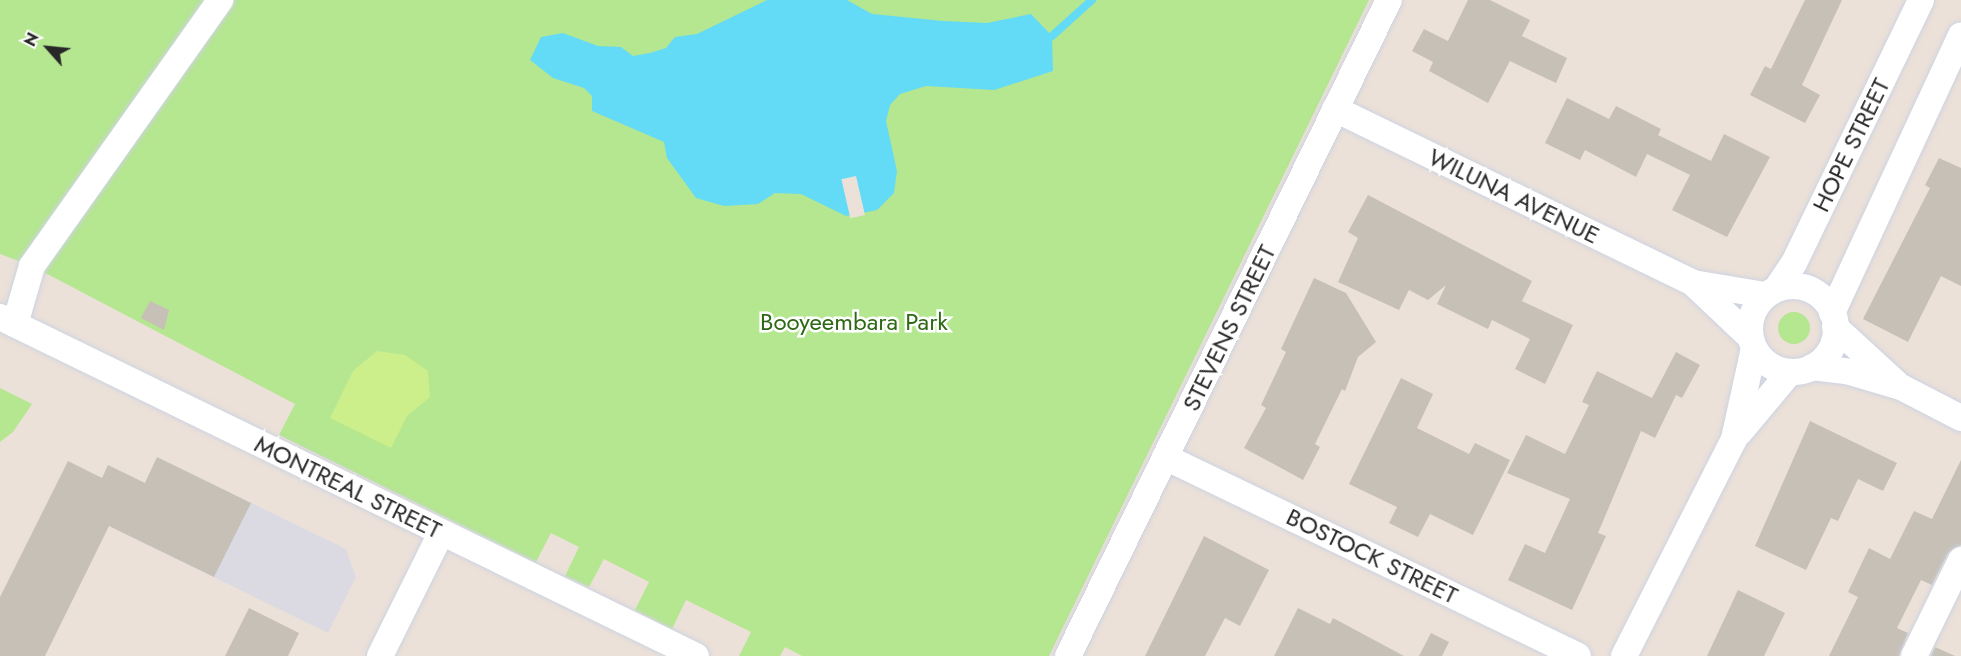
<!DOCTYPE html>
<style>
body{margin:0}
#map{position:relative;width:1961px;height:656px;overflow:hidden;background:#ece1d8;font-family:Jost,sans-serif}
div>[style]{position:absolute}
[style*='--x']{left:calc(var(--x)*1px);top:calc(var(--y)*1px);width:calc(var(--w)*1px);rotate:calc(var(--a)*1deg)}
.industrial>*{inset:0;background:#dbdae3}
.green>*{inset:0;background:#b5e690}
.round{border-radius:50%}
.pitch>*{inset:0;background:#cdef8b}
.water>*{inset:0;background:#63dbf6}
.pier>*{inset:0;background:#ece1d8;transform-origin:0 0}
.stream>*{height:8px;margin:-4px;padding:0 4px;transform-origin:4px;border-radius:4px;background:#63dbf6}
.building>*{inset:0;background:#c6c0b7}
.roads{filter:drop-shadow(0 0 2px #cdd3e2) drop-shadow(0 0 2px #cdd3e2)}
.minor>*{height:26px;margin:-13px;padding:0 13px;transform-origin:13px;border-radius:13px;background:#fff}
.minor>.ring{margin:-13px;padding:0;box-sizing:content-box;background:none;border:26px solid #fff;border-radius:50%}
span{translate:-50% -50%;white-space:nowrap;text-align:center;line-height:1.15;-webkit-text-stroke:5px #fff;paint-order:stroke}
.street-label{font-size:24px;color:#282828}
.park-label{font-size:24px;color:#2d6815}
.north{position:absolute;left:18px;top:18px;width:60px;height:60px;-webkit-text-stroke:4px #fff;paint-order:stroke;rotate:297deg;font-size:16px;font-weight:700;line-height:24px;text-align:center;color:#282828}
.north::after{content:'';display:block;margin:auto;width:21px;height:27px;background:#282828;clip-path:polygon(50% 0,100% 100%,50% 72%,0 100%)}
</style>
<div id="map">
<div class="industrial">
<i style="clip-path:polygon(157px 457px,346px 549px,356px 577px,328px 633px,121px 532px)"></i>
</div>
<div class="green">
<i style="clip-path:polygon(0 0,1369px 0,1049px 656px,802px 656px,785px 647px,780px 656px,739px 656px,751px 632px,686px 600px,672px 629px,635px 610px,649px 582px,604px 559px,589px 587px,565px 576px,579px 547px,551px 533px,536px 562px,279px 435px,295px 404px,32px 266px,0 254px)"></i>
<i class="round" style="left:1778px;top:312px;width:32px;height:32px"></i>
<i style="clip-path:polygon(0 388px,32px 404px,13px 432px,0 442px)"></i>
</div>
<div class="pitch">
<i style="clip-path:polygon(377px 351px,405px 355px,428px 371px,430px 397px,407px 416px,391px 448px,330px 418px,353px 371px)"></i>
</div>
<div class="water">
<i style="clip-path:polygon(767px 0,847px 0,872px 14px,943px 21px,987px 23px,1031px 14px,1052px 36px,1053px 71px,994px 90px,926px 86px,900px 94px,890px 105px,886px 121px,897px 171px,894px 193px,877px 210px,846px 216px,801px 194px,775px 193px,758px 204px,724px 206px,696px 198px,667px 158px,664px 142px,592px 111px,592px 96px,584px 88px,553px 78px,530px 60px,541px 37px,563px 33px,598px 46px,621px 47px,633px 56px,650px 53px,666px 48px,675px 37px,697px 34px)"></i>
</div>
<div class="pier">
<i style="left:856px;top:176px;width:40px;height:15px;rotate:77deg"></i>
</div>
<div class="stream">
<i style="--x:1052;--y:36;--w:54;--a:-42"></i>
</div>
<div class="building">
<i style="clip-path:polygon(1468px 0,1490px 0,1530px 20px,1522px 36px,1567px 58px,1556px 83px,1510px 61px,1488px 103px,1429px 71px,1433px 62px,1412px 51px,1424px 29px,1448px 41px)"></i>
<i style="clip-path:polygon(1805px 0,1842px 0,1802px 85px,1820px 95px,1805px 123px,1750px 95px,1765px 66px,1771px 69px)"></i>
<i style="clip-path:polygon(1567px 98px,1609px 119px,1616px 106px,1661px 129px,1658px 135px,1711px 161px,1724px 134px,1770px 157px,1727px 237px,1672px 210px,1690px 175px,1647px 154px,1636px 177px,1585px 150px,1580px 160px,1545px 143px)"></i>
<i style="clip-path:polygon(1939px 158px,1961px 168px,1961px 286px,1941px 276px,1908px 342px,1863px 319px,1930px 188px,1925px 185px)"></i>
<i style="clip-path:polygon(1368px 195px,1532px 281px,1522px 301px,1573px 325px,1545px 384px,1515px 369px,1530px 339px,1492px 320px,1488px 329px,1437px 304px,1446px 285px,1428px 300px,1409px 290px,1399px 310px,1338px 282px,1358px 238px,1348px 232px)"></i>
<i style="clip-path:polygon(1314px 278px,1346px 293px,1376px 342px,1358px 357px,1345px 391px,1342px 389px,1315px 444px,1320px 447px,1303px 480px,1244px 448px,1266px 408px,1261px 405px,1286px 352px,1281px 349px)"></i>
<i style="clip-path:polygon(150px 301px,169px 310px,164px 330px,141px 318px)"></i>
<i style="clip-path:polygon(1676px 352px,1700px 365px,1682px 398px,1676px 395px,1655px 438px,1641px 431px,1598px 533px,1606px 536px,1572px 610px,1508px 580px,1525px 544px,1545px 553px,1570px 499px,1507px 473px,1526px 435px,1565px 454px,1589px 405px,1582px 402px,1597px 371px,1652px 398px)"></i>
<i style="clip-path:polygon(1401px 378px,1433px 394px,1417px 428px,1469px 454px,1475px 443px,1510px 460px,1473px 535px,1430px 514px,1418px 537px,1389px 523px,1397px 507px,1349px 484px)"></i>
<i style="clip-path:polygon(1810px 421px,1897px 463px,1883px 491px,1858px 479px,1838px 521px,1831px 518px,1806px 570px,1755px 546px)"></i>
<i style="clip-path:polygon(157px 457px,251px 503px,214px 577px,109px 526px,45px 656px,0 656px,0 597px,68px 461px,102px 478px,108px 465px,145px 483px)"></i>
<i style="clip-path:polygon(1961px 460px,1961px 545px,1948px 553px,1932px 585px,1921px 580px,1897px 628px,1908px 633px,1899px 656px,1829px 656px,1858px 597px,1848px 592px,1869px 548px,1890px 559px,1914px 511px,1932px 519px)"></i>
<i style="clip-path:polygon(1204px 536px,1269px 570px,1240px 626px,1225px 618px,1205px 656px,1145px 656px)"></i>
<i style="clip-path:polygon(1738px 590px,1785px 613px,1764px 656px,1707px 656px)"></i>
<i style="clip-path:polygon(249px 608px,299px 633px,288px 656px,225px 656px)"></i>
<i style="clip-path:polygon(1298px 608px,1330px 624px,1333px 618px,1404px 656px,1274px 656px)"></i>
<i style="clip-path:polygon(1431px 633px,1449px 642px,1442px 656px,1419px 656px)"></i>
<i style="clip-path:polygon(1935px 647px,1955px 656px,1931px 656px)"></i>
</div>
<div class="roads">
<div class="minor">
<i style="--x:1335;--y:109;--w:398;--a:25.9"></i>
<i style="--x:1693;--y:283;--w:79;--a:43.5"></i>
<i style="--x:1693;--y:283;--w:73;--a:9.5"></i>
<i class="ring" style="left:1750px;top:286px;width:60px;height:60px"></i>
<i style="--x:1777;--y:288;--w:30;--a:-56"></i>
<i style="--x:1794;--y:263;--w:292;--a:-64.2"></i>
<i style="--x:1832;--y:313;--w:306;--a:-65.1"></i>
<i style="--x:0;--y:317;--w:774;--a:25.97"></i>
<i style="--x:15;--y:324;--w:60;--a:-73.7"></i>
<i style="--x:32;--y:266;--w:326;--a:-54.7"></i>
<i style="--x:1835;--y:327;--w:83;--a:42.6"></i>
<i style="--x:1812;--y:367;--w:38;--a:7"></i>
<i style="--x:1850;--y:372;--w:53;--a:16.4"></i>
<i style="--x:1901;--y:387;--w:68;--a:27.3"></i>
<i style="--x:1740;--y:432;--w:78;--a:-50.2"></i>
<i style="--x:1165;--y:457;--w:458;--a:25.7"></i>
<i style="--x:380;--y:656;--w:137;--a:-63.6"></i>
<i style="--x:1068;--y:656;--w:730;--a:-63.93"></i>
<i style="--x:1624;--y:656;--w:243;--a:-63.1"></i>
<i style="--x:1734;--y:439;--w:93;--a:-77.6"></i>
<i style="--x:1914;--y:656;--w:107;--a:-63.9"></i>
</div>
</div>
<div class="street-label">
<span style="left:1851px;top:145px;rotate:-64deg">HOPE STREET</span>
<span style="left:1514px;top:196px;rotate:26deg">WILUNA AVENUE</span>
<span style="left:1229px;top:328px;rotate:-64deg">STEVENS STREET</span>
<span style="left:348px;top:487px;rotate:26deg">MONTREAL STREET</span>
<span style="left:1372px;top:556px;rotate:26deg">BOSTOCK STREET</span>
</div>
<div class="park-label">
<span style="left:854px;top:322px">Booyeembara Park</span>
</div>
<div class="north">N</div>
</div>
